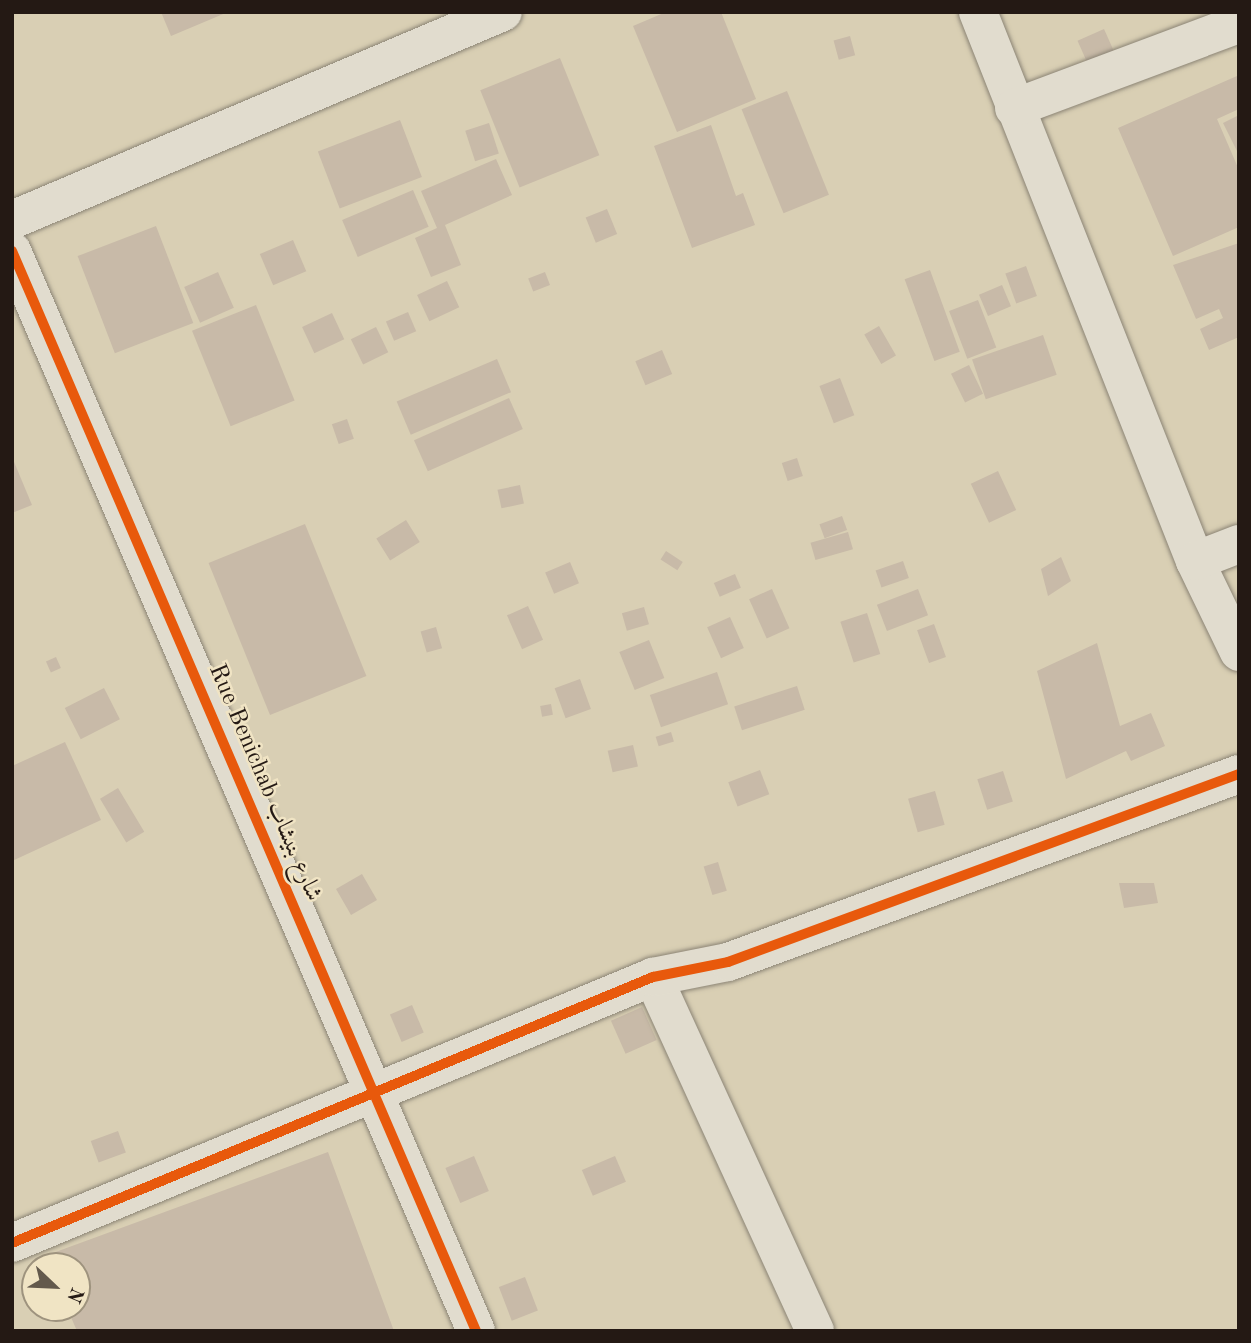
<!DOCTYPE html>
<meta charset="utf-8">
<style>
body{margin:0}
#map{position:relative;width:1251px;height:1343px;overflow:hidden;background:#d9cfb4;font-family:"Old Standard TT",Amiri,serif}
div>[style]{position:absolute}
[style*='--x']{left:calc(var(--x)*1px);top:calc(var(--y)*1px);width:calc(var(--w)*1px);rotate:calc(var(--a)*1deg)}
.building>*{inset:0;background:#c8baa8;transform-origin:0 0}
.roads{filter:drop-shadow(0 0 2px #8b8475) drop-shadow(0 0 2px #8b8475)}
.street>*{height:38px;margin:-19px;padding:0 19px;transform-origin:19px;border-radius:19px;background:#e1dcce}
.secondary>*{height:38px;margin:-19px;padding:0 19px;transform-origin:19px;border-radius:19px;background:#e1dcce}
.cycleway>*{height:10px;margin:-5px;padding:0 5px;transform-origin:5px;border-radius:5px;background:#e8590c}
span{translate:-50% -50%;white-space:nowrap;text-align:center;line-height:1.15;-webkit-text-stroke:5px #f0e4c4;paint-order:stroke}
.street-label{font-size:24px;color:#241914}
.frame{position:absolute;inset:0;border:14px solid #241914;pointer-events:none}
.north{position:absolute;left:21px;top:1252px;width:70px;height:70px;box-sizing:border-box;background:#f0e4c4;border:2px solid #9e937e;border-radius:50%;rotate:113deg;font-size:19px;font-weight:700;line-height:28px;text-align:center;color:#241914}
.north::after{content:'';display:block;margin:auto;width:24px;height:32px;background:#63594c;clip-path:polygon(50% 0,100% 100%,50% 72%,0 100%)}
</style>
<div id="map">
<div class="building">
<i style="clip-path:polygon(161px 12px,228px 12px,171px 36px)"></i>
<i style="clip-path:polygon(666px 12px,721px 12px,756px 99px,677px 132px,633px 26px)"></i>
<i style="left:1104px;top:29px;width:34px;height:29px;rotate:66deg"></i>
<i style="left:850px;top:36px;width:20px;height:17px;rotate:75deg"></i>
<i style="left:560px;top:58px;width:105px;height:86px;rotate:68deg"></i>
<i style="clip-path:polygon(1237px 76px,1239px 109px,1217px 119px,1239px 170px,1239px 227px,1173px 256px,1118px 128px)"></i>
<i style="left:787px;top:91px;width:112px;height:49px;rotate:68deg"></i>
<i style="clip-path:polygon(1239px 115px,1239px 155px,1223px 123px)"></i>
<i style="left:400px;top:120px;width:61px;height:88px;rotate:69deg"></i>
<i style="left:489px;top:123px;width:32px;height:25px;rotate:72deg"></i>
<i style="clip-path:polygon(711px 125px,736px 196px,743px 193px,755px 225px,692px 248px,654px 146px)"></i>
<i style="clip-path:polygon(496px 159px,512px 195px,445px 225px,461px 265px,431px 277px,415px 238px,437px 228px,421px 191px)"></i>
<i style="left:413px;top:190px;width:40px;height:77px;rotate:67deg"></i>
<i style="left:607px;top:209px;width:27px;height:23px;rotate:68deg"></i>
<i style="left:156px;top:226px;width:104px;height:84px;rotate:69deg"></i>
<i style="left:293px;top:240px;width:34px;height:36px;rotate:67deg"></i>
<i style="clip-path:polygon(1239px 243px,1239px 337px,1209px 350px,1200px 329px,1223px 318px,1219px 309px,1196px 319px,1173px 265px)"></i>
<i style="left:1026px;top:266px;width:32px;height:22px;rotate:70deg"></i>
<i style="left:930px;top:270px;width:87px;height:27px;rotate:70deg"></i>
<i style="left:218px;top:272px;width:39px;height:37px;rotate:66deg"></i>
<i style="left:545px;top:272px;width:14px;height:18px;rotate:69deg"></i>
<i style="left:447px;top:281px;width:29px;height:33px;rotate:65deg"></i>
<i style="left:1002px;top:285px;width:23px;height:25px;rotate:67deg"></i>
<i style="left:978px;top:300px;width:51px;height:31px;rotate:69deg"></i>
<i style="left:256px;top:305px;width:103px;height:69px;rotate:68deg"></i>
<i style="left:408px;top:312px;width:21px;height:24px;rotate:67deg"></i>
<i style="left:332px;top:313px;width:29px;height:33px;rotate:65deg"></i>
<i style="left:879px;top:326px;width:34px;height:17px;rotate:60deg"></i>
<i style="left:376px;top:327px;width:28px;height:28px;rotate:64deg"></i>
<i style="left:1043px;top:335px;width:42px;height:75px;rotate:71deg"></i>
<i style="left:662px;top:350px;width:26px;height:29px;rotate:67deg"></i>
<i style="left:497px;top:359px;width:36px;height:109px;rotate:67deg"></i>
<i style="left:969px;top:365px;width:32px;height:20px;rotate:64deg"></i>
<i style="left:840px;top:378px;width:40px;height:22px;rotate:69deg"></i>
<i style="left:509px;top:398px;width:34px;height:104px;rotate:66deg"></i>
<i style="left:347px;top:419px;width:21px;height:16px;rotate:71deg"></i>
<i style="clip-path:polygon(12px 457px,32px 505px,12px 513px)"></i>
<i style="left:797px;top:458px;width:19px;height:16px;rotate:72deg"></i>
<i style="left:998px;top:471px;width:43px;height:30px;rotate:65deg"></i>
<i style="left:520px;top:485px;width:19px;height:23px;rotate:78deg"></i>
<i style="left:842px;top:516px;width:15px;height:24px;rotate:70deg"></i>
<i style="left:406px;top:520px;width:26px;height:35px;rotate:58deg"></i>
<i style="left:305px;top:524px;width:164px;height:104px;rotate:68deg"></i>
<i style="left:848px;top:532px;width:18px;height:39px;rotate:74deg"></i>
<i style="left:666px;top:551px;width:20px;height:10px;rotate:33deg"></i>
<i style="clip-path:polygon(1061px 557px,1071px 581px,1048px 596px,1041px 569px)"></i>
<i style="left:903px;top:561px;width:18px;height:29px;rotate:71deg"></i>
<i style="left:570px;top:562px;width:23px;height:27px;rotate:67deg"></i>
<i style="left:735px;top:574px;width:15px;height:23px;rotate:67deg"></i>
<i style="left:772px;top:589px;width:43px;height:25px;rotate:66deg"></i>
<i style="left:918px;top:589px;width:28px;height:44px;rotate:69deg"></i>
<i style="left:528px;top:606px;width:37px;height:23px;rotate:66deg"></i>
<i style="left:644px;top:607px;width:18px;height:23px;rotate:74deg"></i>
<i style="left:867px;top:613px;width:43px;height:28px;rotate:72deg"></i>
<i style="left:730px;top:617px;width:34px;height:25px;rotate:66deg"></i>
<i style="left:934px;top:624px;width:35px;height:18px;rotate:70deg"></i>
<i style="left:436px;top:627px;width:22px;height:16px;rotate:74deg"></i>
<i style="left:649px;top:640px;width:41px;height:32px;rotate:68deg"></i>
<i style="clip-path:polygon(1097px 643px,1120px 726px,1151px 713px,1165px 746px,1131px 761px,1126px 751px,1066px 779px,1037px 671px)"></i>
<i style="left:56px;top:657px;width:12px;height:11px;rotate:66deg"></i>
<i style="left:717px;top:672px;width:34px;height:71px;rotate:71deg"></i>
<i style="left:580px;top:679px;width:32px;height:27px;rotate:70deg"></i>
<i style="left:797px;top:686px;width:25px;height:66px;rotate:72deg"></i>
<i style="left:104px;top:688px;width:35px;height:44px;rotate:63deg"></i>
<i style="left:551px;top:704px;width:11px;height:11px;rotate:80deg"></i>
<i style="left:671px;top:732px;width:10px;height:16px;rotate:73deg"></i>
<i style="clip-path:polygon(65px 742px,101px 820px,12px 861px,12px 766px)"></i>
<i style="left:633px;top:745px;width:22px;height:26px;rotate:77deg"></i>
<i style="left:760px;top:770px;width:26px;height:34px;rotate:69deg"></i>
<i style="left:1003px;top:771px;width:32px;height:27px;rotate:72deg"></i>
<i style="left:118px;top:788px;width:51px;height:21px;rotate:59deg"></i>
<i style="left:935px;top:791px;width:35px;height:28px;rotate:74deg"></i>
<i style="left:718px;top:862px;width:30px;height:15px;rotate:73deg"></i>
<i style="left:362px;top:874px;width:30px;height:30px;rotate:60deg"></i>
<i style="clip-path:polygon(1119px 883px,1154px 883px,1158px 903px,1124px 908px)"></i>
<i style="left:412px;top:1005px;width:30px;height:24px;rotate:67deg"></i>
<i style="left:642px;top:1007px;width:36px;height:34px;rotate:66deg"></i>
<i style="left:118px;top:1131px;width:23px;height:29px;rotate:70deg"></i>
<i style="clip-path:polygon(328px 1152px,394px 1331px,77px 1331px,67px 1308px,77px 1308px,77px 1266px,46px 1266px,42px 1257px)"></i>
<i style="left:474px;top:1156px;width:38px;height:31px;rotate:67deg"></i>
<i style="left:615px;top:1156px;width:28px;height:36px;rotate:67deg"></i>
<i style="left:525px;top:1277px;width:36px;height:28px;rotate:69deg"></i>
</div>
<div class="roads">
<div class="street">
<i style="--x:978;--y:12;--w:590;--a:68.43"></i>
<i style="--x:1195;--y:561;--w:101;--a:64.2"></i>
<i style="--x:1014;--y:108;--w:240;--a:-20.5"></i>
<i style="--x:12;--y:251;--w:1175;--a:66.75"></i>
<i style="--x:1195;--y:561;--w:47;--a:-21.1"></i>
<i style="--x:653;--y:977;--w:389;--a:65.4"></i>
<i style="--x:12;--y:1243;--w:694;--a:-22.54"></i>
<i style="--x:653;--y:977;--w:76;--a:-11.3"></i>
<i style="--x:728;--y:962;--w:544;--a:-20.2"></i>
</div>
<div class="secondary">
<i style="--x:12;--y:220;--w:533;--a:-22.96"></i>
</div>
</div>
<div class="cycleway">
<i style="--x:12;--y:251;--w:1175;--a:66.75"></i>
<i style="--x:12;--y:1243;--w:694;--a:-22.54"></i>
<i style="--x:653;--y:977;--w:76;--a:-11.3"></i>
<i style="--x:728;--y:962;--w:544;--a:-20.2"></i>
</div>
<div class="street-label">
<span style="left:264px;top:783px;rotate:67deg">Rue Benichab شارع بنيشاب</span>
</div>
<div class="frame"></div>
<div class="north">N</div>
</div>
